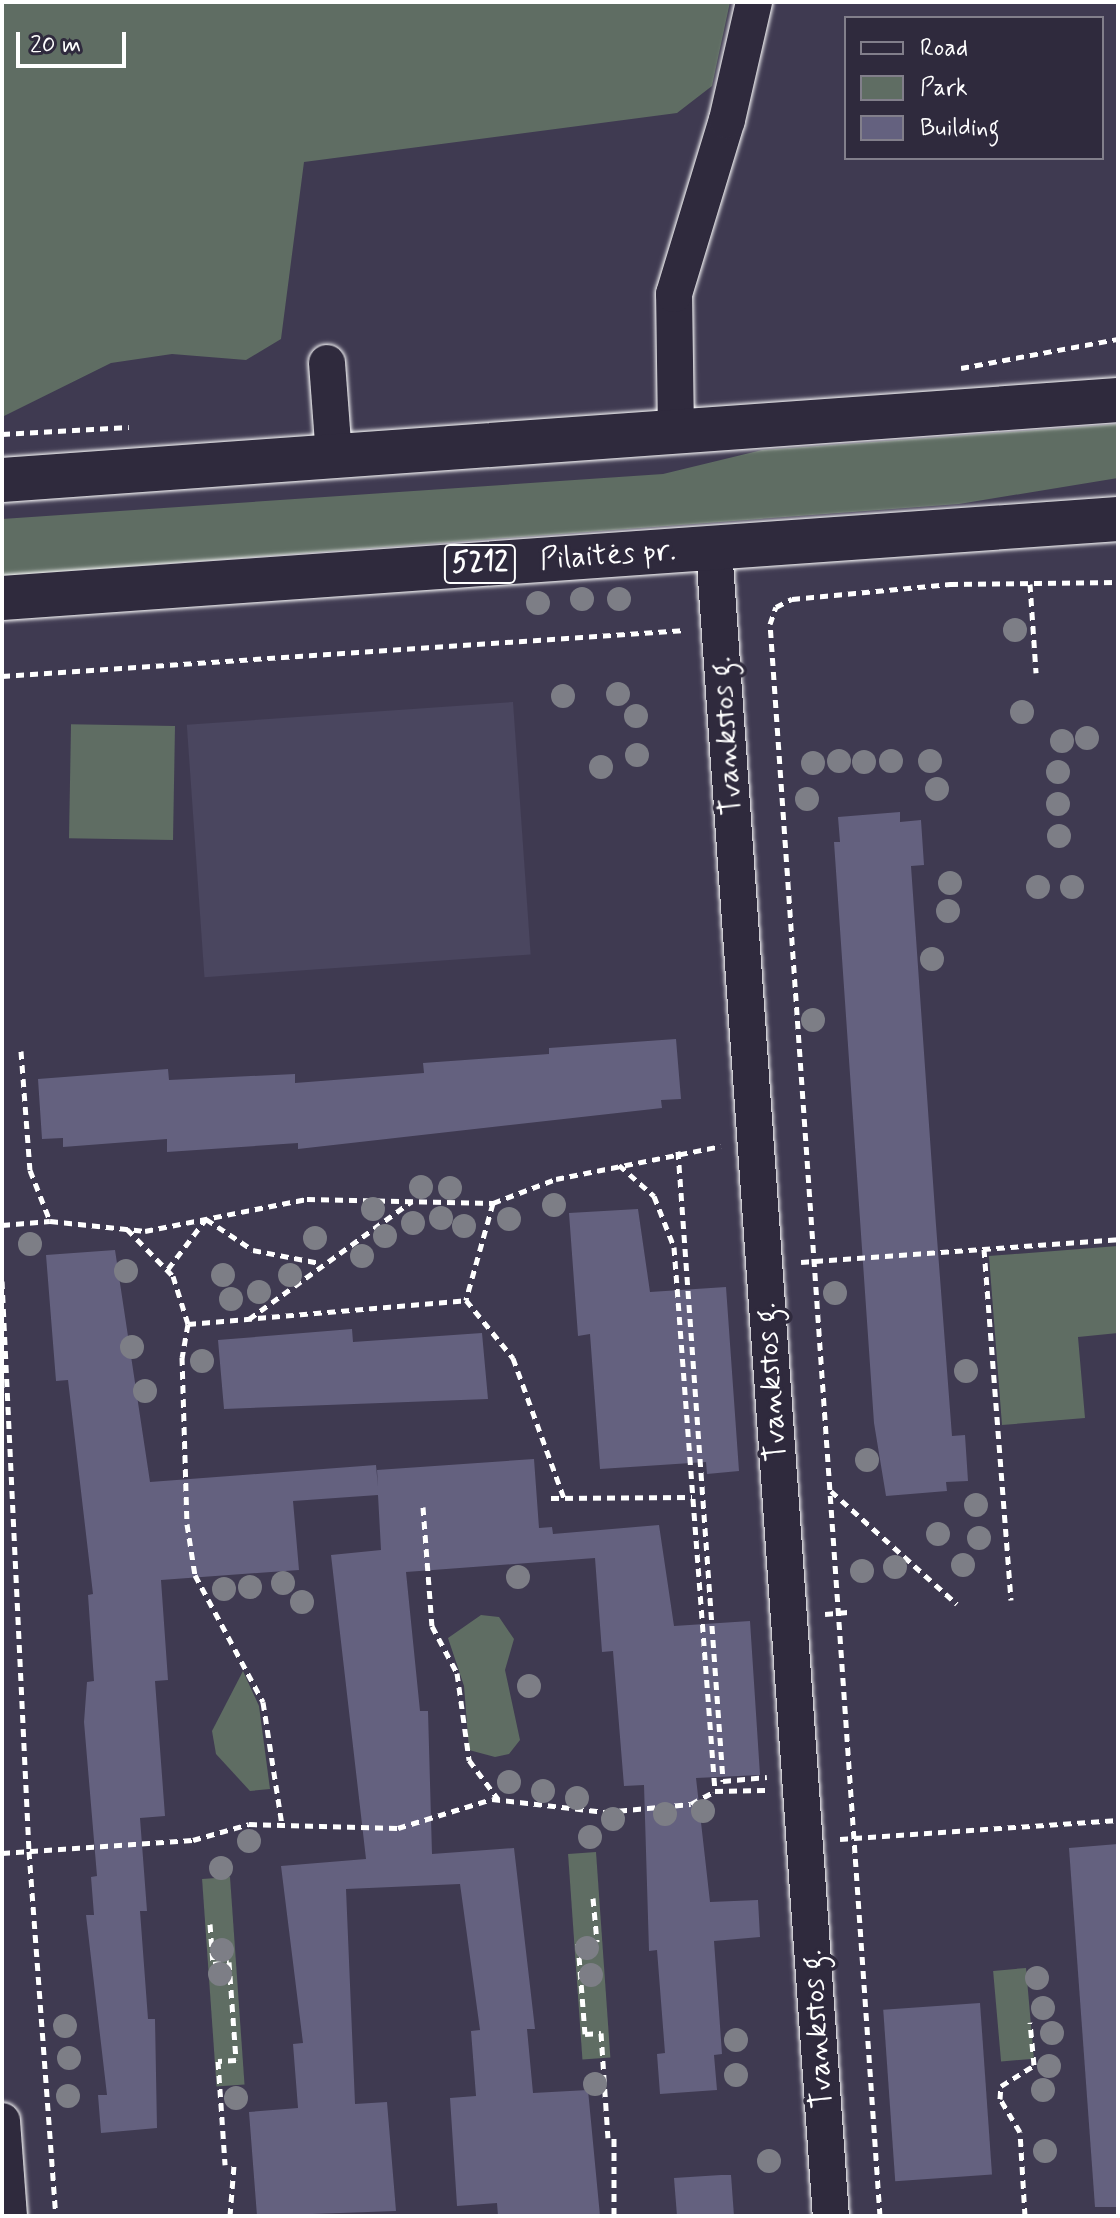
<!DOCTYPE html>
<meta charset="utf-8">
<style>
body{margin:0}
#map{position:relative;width:1120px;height:2218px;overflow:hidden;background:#3f3a51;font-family:Mynerve,sans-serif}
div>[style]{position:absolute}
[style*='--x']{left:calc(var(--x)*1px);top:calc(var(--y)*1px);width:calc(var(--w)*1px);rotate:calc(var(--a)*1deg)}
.built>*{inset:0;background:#4a465f;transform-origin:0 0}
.green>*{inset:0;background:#5f6d63;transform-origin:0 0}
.building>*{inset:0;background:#64617f;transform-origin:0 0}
.path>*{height:5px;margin-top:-2.5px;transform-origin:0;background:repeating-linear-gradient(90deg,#fff 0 8px,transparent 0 14px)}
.roads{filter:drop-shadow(0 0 2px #fff) drop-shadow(0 0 2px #fff)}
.street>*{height:36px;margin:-18px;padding:0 18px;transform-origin:18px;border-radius:18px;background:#2f2a3d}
.primary>*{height:44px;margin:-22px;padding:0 22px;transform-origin:22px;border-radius:22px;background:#2f2a3d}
.trees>*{width:24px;height:24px;margin:-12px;border-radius:50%;background:#7d7e86}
span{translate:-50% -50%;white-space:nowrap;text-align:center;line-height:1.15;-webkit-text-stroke:7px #2f2a3d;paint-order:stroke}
.shield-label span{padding:2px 6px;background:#2f2a3d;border:2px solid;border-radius:6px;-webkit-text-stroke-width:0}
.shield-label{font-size:28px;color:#fff;font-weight:700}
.street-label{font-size:30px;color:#fff}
.frame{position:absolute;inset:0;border:4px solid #fff;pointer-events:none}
.legend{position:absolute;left:844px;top:16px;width:260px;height:144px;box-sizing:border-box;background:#2f2a3d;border:2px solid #827f8b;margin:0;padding:10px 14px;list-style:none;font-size:24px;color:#fff}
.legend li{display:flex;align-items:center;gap:16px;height:40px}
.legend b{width:40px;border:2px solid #827f8b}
.scale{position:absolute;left:16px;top:32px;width:110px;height:36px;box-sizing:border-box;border:4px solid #fff;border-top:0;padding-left:10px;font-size:24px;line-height:28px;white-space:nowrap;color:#fff;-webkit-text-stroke:6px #2f2a3d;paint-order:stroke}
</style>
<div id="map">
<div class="built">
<i style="left:513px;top:702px;width:253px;height:327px;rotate:86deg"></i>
</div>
<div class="green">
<i style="clip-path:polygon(2px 2px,730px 2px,712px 86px,677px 113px,304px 162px,281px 339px,246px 360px,172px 354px,111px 363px,2px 417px)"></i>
<i style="clip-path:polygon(1118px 424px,1118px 478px,959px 504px,2px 576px,2px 519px,663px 474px,762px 450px)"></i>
<i style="left:175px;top:726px;width:114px;height:104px;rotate:91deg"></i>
<i style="clip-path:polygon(1118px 1246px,1118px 1333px,1078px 1337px,1085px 1418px,1002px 1425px,989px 1256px)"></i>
<i style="clip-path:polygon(481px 1615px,499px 1617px,514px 1639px,505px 1670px,520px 1740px,509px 1754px,495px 1757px,469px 1750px,464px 1686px,448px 1638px)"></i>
<i style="clip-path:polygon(243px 1671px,259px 1706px,270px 1789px,250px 1791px,216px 1754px,212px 1731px)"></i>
<i style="left:596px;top:1852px;width:206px;height:28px;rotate:86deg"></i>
<i style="left:230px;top:1877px;width:208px;height:28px;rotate:86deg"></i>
<i style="left:1026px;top:1968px;width:91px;height:33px;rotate:85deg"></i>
</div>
<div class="building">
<i style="clip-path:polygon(900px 812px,900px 822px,921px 820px,924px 865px,911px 866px,936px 1225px,952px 1436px,965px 1435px,968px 1481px,946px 1482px,947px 1491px,886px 1496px,874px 1423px,834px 842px,840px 842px,838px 817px)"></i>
<i style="clip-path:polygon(676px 1039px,681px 1099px,661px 1100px,662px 1108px,298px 1149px,298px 1143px,167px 1152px,167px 1139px,63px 1147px,63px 1138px,42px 1139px,38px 1079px,168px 1069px,169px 1080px,295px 1074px,295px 1083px,424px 1073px,423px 1063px,549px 1054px,549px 1048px)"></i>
<i style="clip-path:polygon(638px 1209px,650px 1292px,726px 1287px,739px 1471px,707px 1474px,706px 1462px,600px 1469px,590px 1334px,578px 1336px,569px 1213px)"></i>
<i style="clip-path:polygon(115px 1250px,150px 1482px,376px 1465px,378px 1487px,377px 1470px,534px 1459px,539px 1528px,552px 1527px,553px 1534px,659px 1525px,674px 1626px,750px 1621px,760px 1775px,696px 1778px,710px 1902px,758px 1900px,760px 1937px,714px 1941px,722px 2054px,714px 2055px,717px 2090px,660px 2094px,657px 2054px,665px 2053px,657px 1950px,649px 1951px,644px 1785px,624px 1786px,613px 1651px,602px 1652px,595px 1558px,406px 1572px,420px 1711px,428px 1711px,432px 1854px,514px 1848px,535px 2029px,527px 2029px,533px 2093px,588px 2090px,600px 2216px,498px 2216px,497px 2203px,457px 2206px,450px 2098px,476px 2096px,471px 2031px,480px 2030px,460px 1884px,346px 1889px,355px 2104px,387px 2102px,396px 2211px,257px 2216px,249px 2112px,298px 2108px,293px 2044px,303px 2043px,281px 1866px,366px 1859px,331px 1555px,381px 1550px,378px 1495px,293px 1501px,299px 1570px,161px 1580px,168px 1680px,155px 1681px,165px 1816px,140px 1818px,147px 1911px,140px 1911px,148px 2019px,155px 2019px,157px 2128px,101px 2133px,98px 2095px,107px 2095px,86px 1915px,94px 1915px,91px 1877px,97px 1876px,84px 1722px,87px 1682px,94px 1681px,88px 1595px,93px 1594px,68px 1380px,56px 1381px,46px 1255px)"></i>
<i style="clip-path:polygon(352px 1329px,353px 1342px,482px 1333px,488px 1399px,224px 1409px,218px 1340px)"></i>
<i style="clip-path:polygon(1118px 1844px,1118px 2207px,1095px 2207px,1069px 1848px)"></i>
<i style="left:980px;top:2003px;width:172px;height:97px;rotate:86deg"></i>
<i style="clip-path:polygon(721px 2175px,731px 2175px,734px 2216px,677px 2216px,674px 2178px)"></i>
</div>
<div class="path">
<i style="--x:961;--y:368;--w:160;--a:-10.5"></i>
<i style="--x:2;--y:434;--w:127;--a:-3.2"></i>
<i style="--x:1030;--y:584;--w:89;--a:86.1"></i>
<i style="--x:2;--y:676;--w:685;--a:-3.85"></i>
<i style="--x:21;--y:1051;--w:119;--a:85.7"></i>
<i style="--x:30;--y:1170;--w:55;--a:68.6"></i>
<i style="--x:678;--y:1151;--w:632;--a:85.91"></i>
<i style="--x:723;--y:1781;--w:44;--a:-5.2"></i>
<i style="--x:619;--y:1165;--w:47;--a:41.5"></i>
<i style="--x:654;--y:1196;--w:55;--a:68.6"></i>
<i style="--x:674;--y:1247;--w:546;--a:85.69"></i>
<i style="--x:493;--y:1203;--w:101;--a:105.6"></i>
<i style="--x:466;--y:1300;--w:75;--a:51"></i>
<i style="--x:513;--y:1358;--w:149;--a:70"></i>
<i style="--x:2;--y:1225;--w:48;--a:-4.8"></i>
<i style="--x:50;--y:1221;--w:96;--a:6"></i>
<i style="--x:145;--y:1231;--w:165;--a:-11.2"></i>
<i style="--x:307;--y:1199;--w:186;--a:1.2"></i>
<i style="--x:493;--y:1203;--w:67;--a:-20.9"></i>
<i style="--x:556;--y:1179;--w:168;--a:-11.3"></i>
<i style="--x:127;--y:1229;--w:66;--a:45.6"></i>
<i style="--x:173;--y:1276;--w:50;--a:72.6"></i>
<i style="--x:188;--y:1324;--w:279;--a:-4.9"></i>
<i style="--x:984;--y:1249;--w:352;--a:85.6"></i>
<i style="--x:801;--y:1262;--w:318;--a:-4.1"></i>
<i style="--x:168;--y:1269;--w:63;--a:-52.8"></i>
<i style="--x:206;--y:1219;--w:56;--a:33.4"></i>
<i style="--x:253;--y:1250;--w:68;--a:11"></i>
<i style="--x:2;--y:1281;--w:571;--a:87.29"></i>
<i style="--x:29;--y:1851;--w:366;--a:85.8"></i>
<i style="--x:249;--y:1319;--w:201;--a:-35.9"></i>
<i style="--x:188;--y:1324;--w:34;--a:100"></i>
<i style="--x:182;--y:1357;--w:167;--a:88.3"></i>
<i style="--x:187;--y:1524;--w:52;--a:81.1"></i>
<i style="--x:195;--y:1575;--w:144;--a:61.8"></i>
<i style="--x:263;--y:1702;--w:124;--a:81.2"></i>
<i style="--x:831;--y:1491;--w:169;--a:41.9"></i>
<i style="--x:551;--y:1498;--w:141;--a:-0.4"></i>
<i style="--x:423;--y:1507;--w:119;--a:85.7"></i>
<i style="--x:432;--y:1626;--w:53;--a:62"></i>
<i style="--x:457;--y:1673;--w:88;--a:82.1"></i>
<i style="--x:469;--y:1760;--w:49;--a:53.4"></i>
<i style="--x:825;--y:1614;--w:23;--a:-5"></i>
<i style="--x:840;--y:1839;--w:279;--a:-3.9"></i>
<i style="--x:2;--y:1853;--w:191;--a:-3.9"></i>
<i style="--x:193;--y:1840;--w:58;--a:-15.9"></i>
<i style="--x:249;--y:1824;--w:149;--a:1.5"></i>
<i style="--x:398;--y:1828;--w:98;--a:-17.1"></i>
<i style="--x:492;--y:1799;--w:114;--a:6.6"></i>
<i style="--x:605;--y:1812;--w:86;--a:-5.3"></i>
<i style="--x:691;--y:1804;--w:27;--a:-28"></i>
<i style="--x:715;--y:1791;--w:51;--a:-1.1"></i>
<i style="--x:593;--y:1898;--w:44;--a:84.8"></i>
<i style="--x:597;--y:1942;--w:19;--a:177"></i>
<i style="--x:578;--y:1943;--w:91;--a:85.6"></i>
<i style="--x:585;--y:2034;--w:16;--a:-4"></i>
<i style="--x:601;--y:2033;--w:105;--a:86.2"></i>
<i style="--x:210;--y:1924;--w:40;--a:85.7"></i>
<i style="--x:213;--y:1964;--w:16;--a:-7"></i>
<i style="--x:229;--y:1962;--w:98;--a:85.9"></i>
<i style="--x:236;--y:2060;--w:18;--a:177"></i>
<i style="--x:218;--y:2061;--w:104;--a:86.1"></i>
<i style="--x:614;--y:2138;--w:78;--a:90"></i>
<i style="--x:230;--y:2216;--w:51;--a:-85.5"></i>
<i style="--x:880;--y:2216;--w:1596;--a:-93.95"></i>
<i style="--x:770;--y:624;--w:18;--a:-71"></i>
<i style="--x:776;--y:607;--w:18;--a:-27"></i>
<i style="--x:792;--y:599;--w:159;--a:-5.4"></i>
<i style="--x:950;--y:584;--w:168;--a:-0.7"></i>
<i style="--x:1025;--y:2216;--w:84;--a:-93.4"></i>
<i style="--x:1020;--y:2132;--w:39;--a:-121"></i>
<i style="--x:1000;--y:2099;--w:13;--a:-86"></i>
<i style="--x:1001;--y:2086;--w:39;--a:-32"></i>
<i style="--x:1034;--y:2065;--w:43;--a:-95.3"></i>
</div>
<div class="roads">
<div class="street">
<i style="--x:327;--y:363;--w:94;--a:85.7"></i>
<i style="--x:676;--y:433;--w:139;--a:-90.8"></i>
<i style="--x:674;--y:294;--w:182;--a:-73.1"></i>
<i style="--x:727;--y:120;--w:121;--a:-77.1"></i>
<i style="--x:714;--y:549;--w:1671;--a:85.99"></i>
<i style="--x:2;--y:2121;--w:95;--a:85.8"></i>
</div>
<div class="primary">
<i style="--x:2;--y:480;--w:1119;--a:-4.1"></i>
<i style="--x:2;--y:598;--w:1119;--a:-4.05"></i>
</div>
</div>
<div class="trees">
<i style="left:582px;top:599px"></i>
<i style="left:619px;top:599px"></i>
<i style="left:538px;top:603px"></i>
<i style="left:1015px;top:630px"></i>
<i style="left:618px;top:694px"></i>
<i style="left:563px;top:696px"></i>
<i style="left:1022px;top:712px"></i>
<i style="left:636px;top:716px"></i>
<i style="left:1087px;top:738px"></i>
<i style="left:1062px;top:741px"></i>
<i style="left:637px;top:755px"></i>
<i style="left:839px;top:761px"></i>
<i style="left:891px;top:761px"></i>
<i style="left:930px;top:761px"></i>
<i style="left:864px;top:762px"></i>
<i style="left:813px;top:763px"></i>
<i style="left:601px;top:767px"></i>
<i style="left:1058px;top:772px"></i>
<i style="left:937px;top:789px"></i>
<i style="left:807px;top:799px"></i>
<i style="left:1058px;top:804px"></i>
<i style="left:1059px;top:836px"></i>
<i style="left:950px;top:883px"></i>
<i style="left:1038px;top:887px"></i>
<i style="left:1072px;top:887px"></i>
<i style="left:948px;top:911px"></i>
<i style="left:932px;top:959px"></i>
<i style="left:813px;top:1020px"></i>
<i style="left:421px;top:1187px"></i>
<i style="left:450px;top:1188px"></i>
<i style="left:554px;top:1205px"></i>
<i style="left:373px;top:1209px"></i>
<i style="left:441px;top:1218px"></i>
<i style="left:509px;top:1219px"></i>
<i style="left:413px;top:1223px"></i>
<i style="left:464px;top:1226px"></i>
<i style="left:385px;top:1236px"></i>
<i style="left:315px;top:1238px"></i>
<i style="left:30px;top:1244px"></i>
<i style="left:362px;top:1256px"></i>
<i style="left:126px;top:1271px"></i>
<i style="left:223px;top:1275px"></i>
<i style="left:290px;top:1275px"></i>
<i style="left:259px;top:1292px"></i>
<i style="left:835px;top:1293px"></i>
<i style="left:231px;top:1299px"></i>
<i style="left:132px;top:1347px"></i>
<i style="left:202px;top:1361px"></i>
<i style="left:966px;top:1371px"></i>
<i style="left:145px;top:1391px"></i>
<i style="left:867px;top:1460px"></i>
<i style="left:976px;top:1505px"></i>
<i style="left:938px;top:1534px"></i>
<i style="left:979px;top:1538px"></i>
<i style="left:963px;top:1565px"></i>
<i style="left:895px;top:1567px"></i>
<i style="left:862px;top:1571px"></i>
<i style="left:518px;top:1577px"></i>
<i style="left:283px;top:1583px"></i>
<i style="left:250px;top:1587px"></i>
<i style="left:224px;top:1589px"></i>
<i style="left:302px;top:1602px"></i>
<i style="left:529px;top:1686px"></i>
<i style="left:509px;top:1782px"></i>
<i style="left:543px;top:1791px"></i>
<i style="left:577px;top:1798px"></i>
<i style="left:703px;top:1811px"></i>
<i style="left:665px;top:1814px"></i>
<i style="left:613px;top:1819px"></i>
<i style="left:590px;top:1837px"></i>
<i style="left:249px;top:1841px"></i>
<i style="left:221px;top:1868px"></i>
<i style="left:587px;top:1948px"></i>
<i style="left:222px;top:1950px"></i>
<i style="left:220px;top:1974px"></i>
<i style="left:591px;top:1975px"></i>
<i style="left:1037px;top:1978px"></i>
<i style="left:1043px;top:2008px"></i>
<i style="left:65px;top:2026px"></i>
<i style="left:1052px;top:2033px"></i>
<i style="left:736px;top:2040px"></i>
<i style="left:69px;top:2058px"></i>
<i style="left:1049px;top:2066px"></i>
<i style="left:736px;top:2075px"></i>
<i style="left:595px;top:2084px"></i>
<i style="left:1043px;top:2090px"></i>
<i style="left:68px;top:2096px"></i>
<i style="left:236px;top:2098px"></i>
<i style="left:1045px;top:2151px"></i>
<i style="left:769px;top:2161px"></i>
</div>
<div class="shield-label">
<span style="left:480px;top:564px">5212</span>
</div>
<div class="street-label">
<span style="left:608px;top:556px;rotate:-4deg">Pilaitės pr.</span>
<span style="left:727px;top:736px;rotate:-94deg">Tvankstos g.</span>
<span style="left:772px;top:1382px;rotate:-94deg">Tvankstos g.</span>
<span style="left:818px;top:2029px;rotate:-94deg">Tvankstos g.</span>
</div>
<div class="frame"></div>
<ul class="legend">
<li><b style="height:10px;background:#2f2a3d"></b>Road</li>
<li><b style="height:22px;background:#5f6d63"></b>Park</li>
<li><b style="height:22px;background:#64617f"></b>Building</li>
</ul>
<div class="scale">20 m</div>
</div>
